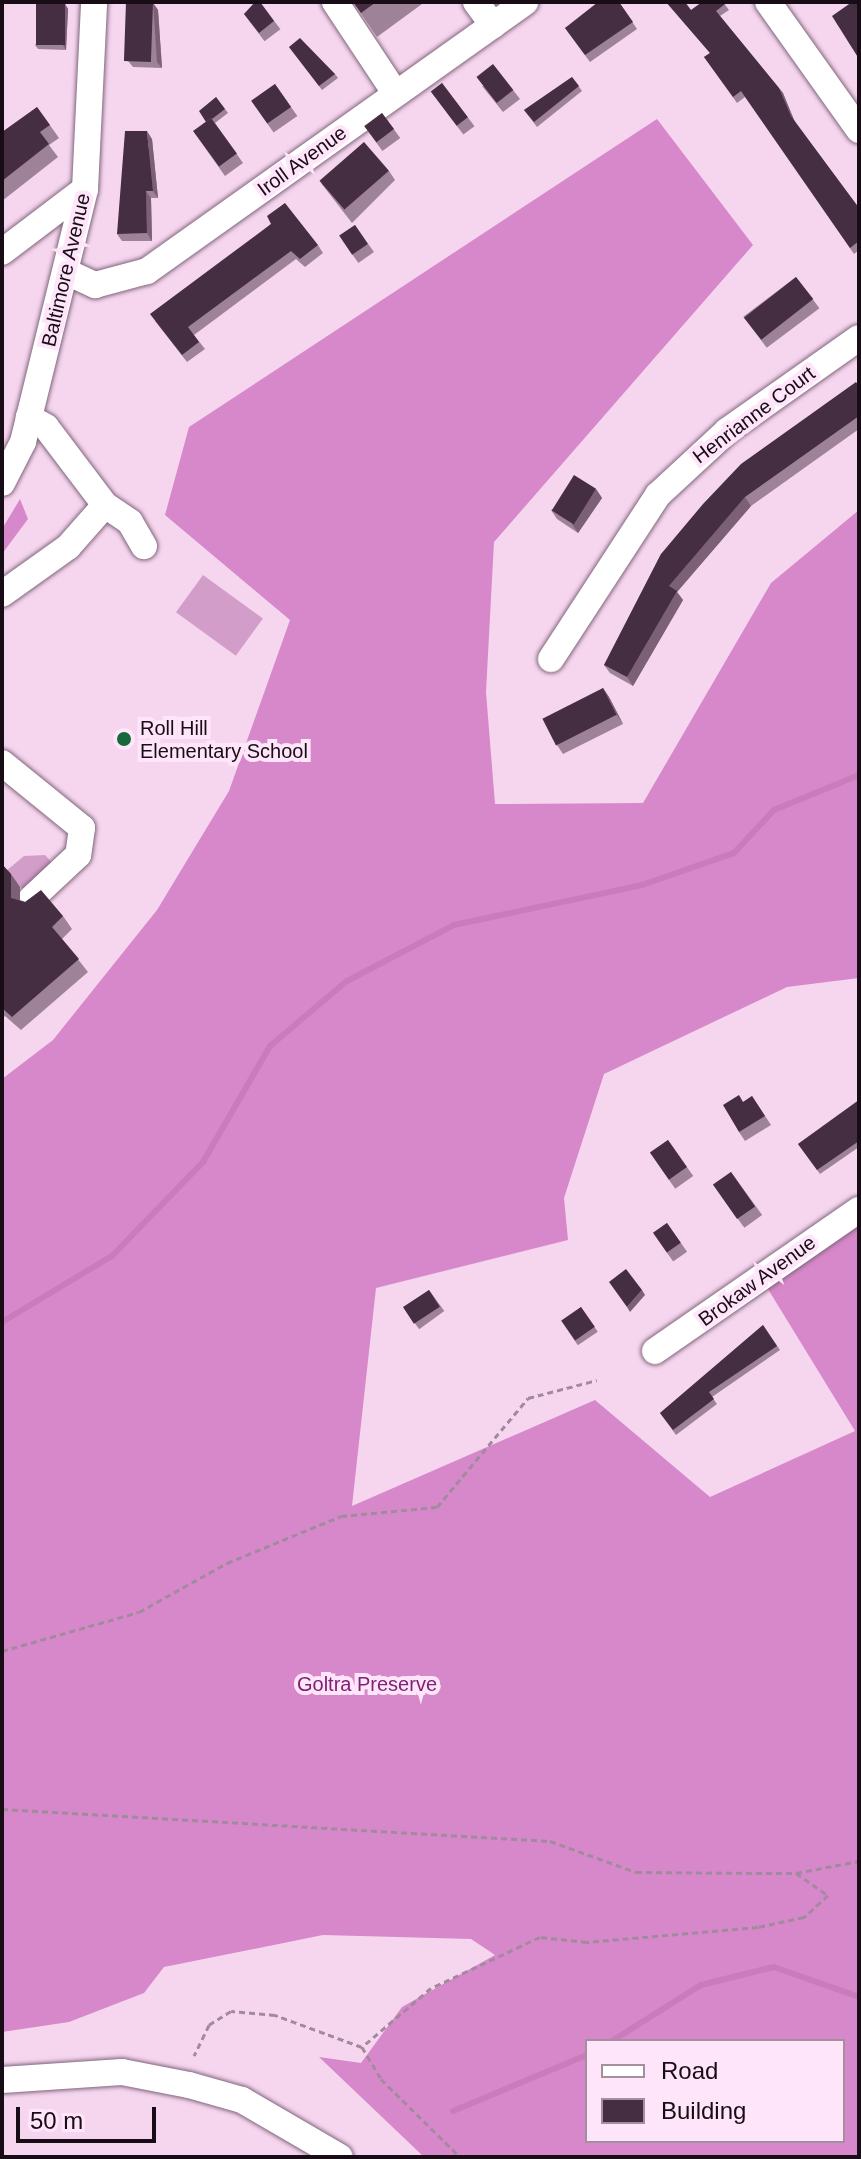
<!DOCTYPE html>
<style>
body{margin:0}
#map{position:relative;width:861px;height:2159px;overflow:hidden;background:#f6d6ef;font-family:Helvetica,sans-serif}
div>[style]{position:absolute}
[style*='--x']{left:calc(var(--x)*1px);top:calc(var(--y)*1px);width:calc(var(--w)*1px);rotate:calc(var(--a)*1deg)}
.green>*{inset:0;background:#d39dc9;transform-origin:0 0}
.forest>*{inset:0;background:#d788ca}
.stream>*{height:6px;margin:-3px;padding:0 3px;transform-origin:3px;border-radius:3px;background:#c97bbc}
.path>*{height:3px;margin-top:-1.5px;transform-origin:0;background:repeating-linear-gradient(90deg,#a28a9d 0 6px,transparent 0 10px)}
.roads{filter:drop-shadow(0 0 2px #81667c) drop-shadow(0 0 2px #81667c)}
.minor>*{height:26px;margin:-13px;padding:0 13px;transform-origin:13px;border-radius:13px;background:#fff}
.wall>*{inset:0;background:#9e8298;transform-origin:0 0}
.shaded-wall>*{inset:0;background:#7b6076}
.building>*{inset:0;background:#462e42;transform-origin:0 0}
.dots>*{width:22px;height:22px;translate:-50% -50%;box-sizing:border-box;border:4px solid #ffe5f9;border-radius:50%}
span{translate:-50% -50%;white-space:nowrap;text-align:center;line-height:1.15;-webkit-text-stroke:8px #ffe5f9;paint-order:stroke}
.street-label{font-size:20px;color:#180d16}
.poi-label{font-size:20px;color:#180d16}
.left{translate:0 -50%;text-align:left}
.park-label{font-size:20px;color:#7f2174}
.frame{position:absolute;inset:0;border:4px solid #180d16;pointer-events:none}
.legend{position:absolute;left:585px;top:2039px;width:260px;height:104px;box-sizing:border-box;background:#ffe5f9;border:2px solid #a38f9e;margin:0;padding:10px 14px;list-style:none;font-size:24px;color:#180d16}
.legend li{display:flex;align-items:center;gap:16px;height:40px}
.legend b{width:40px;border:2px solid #a38f9e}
.scale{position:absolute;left:16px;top:2107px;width:140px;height:36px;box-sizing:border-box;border:4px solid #180d16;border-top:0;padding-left:10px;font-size:24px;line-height:28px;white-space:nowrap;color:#180d16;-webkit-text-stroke:6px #ffe5f9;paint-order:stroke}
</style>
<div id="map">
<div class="green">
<i style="left:203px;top:575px;width:74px;height:46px;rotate:36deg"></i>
<i style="clip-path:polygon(45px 855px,54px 865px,26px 893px,6px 871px,24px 856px)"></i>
</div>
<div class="forest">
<i style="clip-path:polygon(evenodd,657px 119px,753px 245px,494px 542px,486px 692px,495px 804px,643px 803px,771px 583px,859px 510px,859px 978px,787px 987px,604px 1074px,564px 1198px,568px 1240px,376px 1288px,352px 1506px,595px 1400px,710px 1497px,855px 1431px,763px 1281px,859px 1210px,859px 2157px,424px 2157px,319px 2057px,361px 2063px,402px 2007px,495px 1955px,471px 1939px,323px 1935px,164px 1967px,144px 1993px,69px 2022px,2px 2032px,2px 1079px,53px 1040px,157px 910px,229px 791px,290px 620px,165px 515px,189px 427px,657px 119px,587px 2041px,843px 2041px,843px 2141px,587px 2141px,587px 2041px)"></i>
<i style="clip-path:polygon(20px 499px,28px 519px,2px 554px,2px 529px)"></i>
</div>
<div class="stream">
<i style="--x:2;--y:1322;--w:128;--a:-31"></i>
<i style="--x:112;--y:1256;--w:131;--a:-45.9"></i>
<i style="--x:203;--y:1162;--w:134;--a:-60"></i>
<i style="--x:270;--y:1046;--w:101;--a:-40.2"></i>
<i style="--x:347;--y:981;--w:121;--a:-27.6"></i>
<i style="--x:454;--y:925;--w:192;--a:-12"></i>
<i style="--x:642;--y:885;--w:97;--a:-19.2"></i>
<i style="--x:734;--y:853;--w:59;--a:-47.1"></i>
<i style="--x:774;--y:810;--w:92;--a:-22.4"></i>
<i style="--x:612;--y:2041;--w:105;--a:-32.2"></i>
<i style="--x:701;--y:1985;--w:75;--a:-13.9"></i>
<i style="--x:774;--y:1967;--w:90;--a:19.4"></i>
<i style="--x:453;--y:2111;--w:145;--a:-22.7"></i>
</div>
<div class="path">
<i style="--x:2;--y:1651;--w:142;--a:-15.9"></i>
<i style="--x:139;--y:1612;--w:101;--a:-29.1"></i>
<i style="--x:227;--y:1563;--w:123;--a:-22.4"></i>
<i style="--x:341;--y:1516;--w:96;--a:-5.4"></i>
<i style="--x:437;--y:1507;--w:142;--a:-50.1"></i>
<i style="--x:528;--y:1398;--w:71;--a:-14.6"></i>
<i style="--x:2;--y:1809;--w:549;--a:3.34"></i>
<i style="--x:550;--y:1841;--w:91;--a:19.8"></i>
<i style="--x:636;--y:1872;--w:160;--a:0.4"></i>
<i style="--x:796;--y:1873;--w:39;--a:35"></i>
<i style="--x:828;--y:1895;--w:33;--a:137"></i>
<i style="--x:804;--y:1917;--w:47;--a:167.7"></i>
<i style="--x:758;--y:1927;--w:172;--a:175"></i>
<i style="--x:587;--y:1942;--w:47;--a:-173.9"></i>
<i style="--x:540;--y:1937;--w:120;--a:154.9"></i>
<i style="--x:431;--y:1988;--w:91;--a:139.5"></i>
<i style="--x:362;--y:2047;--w:93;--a:-159.8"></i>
<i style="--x:275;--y:2015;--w:44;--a:-174.8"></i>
<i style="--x:231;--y:2011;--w:26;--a:148"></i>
<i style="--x:209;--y:2025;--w:34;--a:116"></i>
<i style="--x:796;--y:1873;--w:64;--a:-10.8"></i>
<i style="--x:362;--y:2047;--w:37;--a:59"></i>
<i style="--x:381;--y:2079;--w:111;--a:44.6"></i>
</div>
<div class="roads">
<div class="minor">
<i style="--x:335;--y:2;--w:110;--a:56.5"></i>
<i style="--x:476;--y:2;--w:29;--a:54"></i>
<i style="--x:768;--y:2;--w:157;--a:54.6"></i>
<i style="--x:2;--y:252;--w:104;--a:-37.2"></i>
<i style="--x:69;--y:273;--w:29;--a:25"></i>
<i style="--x:95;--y:285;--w:54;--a:-15.1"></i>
<i style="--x:147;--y:271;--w:464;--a:-35.4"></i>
<i style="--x:2;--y:483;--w:46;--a:-62.9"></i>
<i style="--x:23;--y:442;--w:260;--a:-76.2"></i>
<i style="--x:85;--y:189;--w:187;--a:-87.2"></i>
<i style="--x:105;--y:505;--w:30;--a:34"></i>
<i style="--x:130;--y:522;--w:28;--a:60"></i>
<i style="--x:2;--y:594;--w:81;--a:-35.5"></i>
<i style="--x:68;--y:547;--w:56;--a:-48.6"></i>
<i style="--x:105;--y:505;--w:98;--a:-127.1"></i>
<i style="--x:46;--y:427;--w:20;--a:-150"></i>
<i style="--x:551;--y:659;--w:196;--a:-56.9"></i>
<i style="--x:658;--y:495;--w:94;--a:-42.8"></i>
<i style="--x:727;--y:431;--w:161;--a:-35.2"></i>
<i style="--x:2;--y:763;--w:103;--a:39.1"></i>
<i style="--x:82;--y:828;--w:27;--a:98"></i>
<i style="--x:78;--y:855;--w:64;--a:136.9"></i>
<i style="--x:655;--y:1351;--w:248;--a:-34.7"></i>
<i style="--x:2;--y:2080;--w:120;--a:-3.8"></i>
<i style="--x:122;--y:2072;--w:68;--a:11"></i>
<i style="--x:189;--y:2085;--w:55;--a:15.8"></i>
<i style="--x:242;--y:2100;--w:113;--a:30.2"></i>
</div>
</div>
<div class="wall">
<i style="left:260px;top:2px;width:34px;height:20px;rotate:53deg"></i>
<i style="clip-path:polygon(353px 2px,421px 2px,422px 4px,377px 37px)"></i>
<i style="clip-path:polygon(619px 2px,637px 29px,590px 62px,565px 28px)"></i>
<i style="clip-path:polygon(666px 2px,691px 10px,723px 2px,729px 10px,720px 16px,783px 93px,794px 121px,859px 208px,859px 250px,854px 254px,745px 97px,737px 103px,704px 57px,710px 53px)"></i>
<i style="clip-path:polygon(153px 3px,158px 10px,162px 68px,133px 67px,128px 61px)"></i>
<i style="clip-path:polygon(65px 4px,68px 9px,66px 50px,38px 49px,35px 45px)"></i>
<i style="clip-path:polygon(289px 47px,335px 74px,338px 78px,322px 90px)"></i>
<i style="clip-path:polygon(572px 77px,582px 91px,537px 127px,524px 110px)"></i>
<i style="left:442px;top:83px;width:54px;height:14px;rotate:53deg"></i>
<i style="left:275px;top:84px;width:39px;height:29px;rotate:55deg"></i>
<i style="clip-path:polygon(482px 86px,513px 90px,520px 99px,503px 112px)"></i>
<i style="clip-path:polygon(216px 97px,228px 113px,215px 123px,243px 163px,225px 176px,193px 131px,206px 122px)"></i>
<i style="clip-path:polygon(37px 107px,59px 138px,49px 145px,58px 157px,2px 201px,2px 156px)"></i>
<i style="left:382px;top:113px;width:31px;height:22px;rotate:54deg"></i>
<i style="clip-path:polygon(152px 139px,158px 198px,151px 198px,152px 241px,122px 241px,117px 234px)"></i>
<i style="clip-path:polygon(389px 171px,395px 180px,352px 223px,321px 183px)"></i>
<i style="clip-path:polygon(271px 224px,318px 245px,323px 253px,305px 267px,296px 259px,194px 335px,205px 349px,187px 362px,155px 321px)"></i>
<i style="left:355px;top:225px;width:33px;height:19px;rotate:55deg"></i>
<i style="left:796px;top:277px;width:39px;height:66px;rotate:53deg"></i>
<i style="clip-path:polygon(859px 386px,859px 429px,751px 506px,677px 592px,683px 600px,633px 686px,610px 673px,604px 665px,661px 554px)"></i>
<i style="clip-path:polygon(596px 489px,602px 498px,578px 533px,557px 519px,551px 510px)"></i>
<i style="clip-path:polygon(603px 688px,609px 697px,623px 724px,563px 754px,557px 745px)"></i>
<i style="clip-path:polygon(2px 864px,20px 887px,20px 900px,63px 916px,72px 929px,62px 939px,88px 972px,21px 1030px,5px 1016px,2px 1019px)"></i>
<i style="clip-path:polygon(752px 1096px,771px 1125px,745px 1141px,739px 1132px,743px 1102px)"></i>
<i style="clip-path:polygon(859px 1100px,859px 1147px,820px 1174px,798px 1144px)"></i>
<i style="left:668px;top:1140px;width:44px;height:22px;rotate:55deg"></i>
<i style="left:731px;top:1172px;width:53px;height:22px;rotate:54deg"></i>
<i style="left:667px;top:1223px;width:35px;height:17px;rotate:55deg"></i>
<i style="left:429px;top:1290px;width:26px;height:31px;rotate:54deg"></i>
<i style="left:581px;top:1307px;width:30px;height:24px;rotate:56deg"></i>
<i style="clip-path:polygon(763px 1325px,780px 1350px,712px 1397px,717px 1404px,676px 1435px,660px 1413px)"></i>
</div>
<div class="shaded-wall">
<i style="clip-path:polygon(153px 3px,158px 10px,162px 68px,157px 62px)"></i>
<i style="clip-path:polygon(65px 4px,68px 9px,66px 50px,63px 45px)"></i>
<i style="clip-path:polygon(779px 88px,783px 93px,795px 122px,791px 116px)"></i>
<i style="clip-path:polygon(147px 131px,152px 139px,158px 198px,153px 191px)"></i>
<i style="clip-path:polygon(146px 191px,151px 198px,152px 241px,147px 233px)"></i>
<i style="clip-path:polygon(596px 489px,602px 498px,578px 533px,572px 524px)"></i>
<i style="clip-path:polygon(745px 497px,751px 506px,677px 592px,683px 600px,633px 686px,627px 677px,669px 586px)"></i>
<i style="clip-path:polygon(603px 688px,609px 697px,623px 724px,617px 715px)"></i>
<i style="clip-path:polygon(11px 874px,20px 887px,20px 910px,11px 898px)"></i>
<i style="clip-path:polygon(642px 1290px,645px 1295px,630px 1312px,627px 1307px)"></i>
</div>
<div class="building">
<i style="left:126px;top:2px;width:27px;height:59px;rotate:2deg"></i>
<i style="clip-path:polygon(255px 2px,260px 2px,274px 21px,259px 33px,244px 14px)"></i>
<i style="clip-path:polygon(353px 2px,376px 2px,361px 13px)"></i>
<i style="clip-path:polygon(598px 2px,619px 2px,633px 22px,585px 55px,565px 28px)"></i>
<i style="clip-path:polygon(666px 2px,685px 2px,691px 10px,702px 2px,723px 2px,725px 4px,716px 11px,779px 88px,791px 116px,859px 208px,859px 241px,850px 248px,741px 91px,733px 97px,704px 57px,710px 53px)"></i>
<i style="clip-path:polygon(852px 2px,859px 2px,859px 59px,832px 16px)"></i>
<i style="left:36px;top:4px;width:29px;height:41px"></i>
<i style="clip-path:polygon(300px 38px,335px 74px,319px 86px,289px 47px)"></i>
<i style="left:493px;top:64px;width:33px;height:21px;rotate:52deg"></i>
<i style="clip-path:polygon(572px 77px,579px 86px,534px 122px,524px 110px)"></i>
<i style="left:442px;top:83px;width:43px;height:14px;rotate:53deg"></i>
<i style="left:275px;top:84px;width:28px;height:29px;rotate:55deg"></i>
<i style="clip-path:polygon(216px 97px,225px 109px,212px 119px,211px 118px,206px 122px,199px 111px)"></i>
<i style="clip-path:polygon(37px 107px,50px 125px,40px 132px,49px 144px,2px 181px,2px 132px)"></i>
<i style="left:382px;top:113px;width:20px;height:22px;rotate:53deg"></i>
<i style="left:211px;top:118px;width:44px;height:22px;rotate:54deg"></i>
<i style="clip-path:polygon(125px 131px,147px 131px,153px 191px,146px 191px,147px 233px,117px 234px)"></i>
<i style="left:364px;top:142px;width:38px;height:59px;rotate:49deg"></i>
<i style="clip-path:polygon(285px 203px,318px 245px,300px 259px,291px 251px,188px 327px,199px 342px,182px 355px,150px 314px,271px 224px,267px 216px)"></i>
<i style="left:355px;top:225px;width:23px;height:19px;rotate:56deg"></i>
<i style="left:796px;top:277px;width:28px;height:66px;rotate:52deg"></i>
<i style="clip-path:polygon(856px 382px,859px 386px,859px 416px,745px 497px,669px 586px,677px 591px,627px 677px,604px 665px,661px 554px,703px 504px,741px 464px)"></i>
<i style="left:574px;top:475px;width:26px;height:42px;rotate:32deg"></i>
<i style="left:603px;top:688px;width:30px;height:68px;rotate:63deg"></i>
<i style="clip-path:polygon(2px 864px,11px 874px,11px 898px,25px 902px,41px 890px,63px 916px,52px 927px,79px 959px,12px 1017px,2px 1008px)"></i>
<i style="clip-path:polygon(739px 1095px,743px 1102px,752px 1096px,765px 1116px,739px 1132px,723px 1105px)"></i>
<i style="clip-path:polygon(859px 1100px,859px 1141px,817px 1170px,798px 1144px)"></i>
<i style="left:668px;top:1140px;width:33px;height:22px;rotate:55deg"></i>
<i style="left:731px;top:1172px;width:42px;height:22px;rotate:55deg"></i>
<i style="left:667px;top:1223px;width:24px;height:17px;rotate:55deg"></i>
<i style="clip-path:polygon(626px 1269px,642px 1290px,627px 1307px,609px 1282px)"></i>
<i style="left:429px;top:1290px;width:20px;height:31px;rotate:57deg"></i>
<i style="left:581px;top:1307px;width:24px;height:24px;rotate:55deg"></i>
<i style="clip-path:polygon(763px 1325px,777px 1346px,709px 1392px,714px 1399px,673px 1430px,660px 1413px)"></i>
</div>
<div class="dots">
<i style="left:124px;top:739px;background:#156839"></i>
</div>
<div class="street-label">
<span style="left:302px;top:161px;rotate:-36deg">Iroll Avenue</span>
<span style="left:66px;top:270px;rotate:-77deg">Baltimore Avenue</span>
<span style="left:754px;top:415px;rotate:-37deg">Henrianne Court</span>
<span style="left:757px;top:1281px;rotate:-36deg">Brokaw Avenue</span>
</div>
<div class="poi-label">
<span class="left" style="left:140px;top:740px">Roll Hill<br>Elementary School</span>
</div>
<div class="park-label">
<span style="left:367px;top:1684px">Goltra Preserve</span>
</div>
<div class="frame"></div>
<ul class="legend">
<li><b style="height:10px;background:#fff"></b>Road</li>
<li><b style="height:22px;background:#462e42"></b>Building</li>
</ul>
<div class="scale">50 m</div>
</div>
